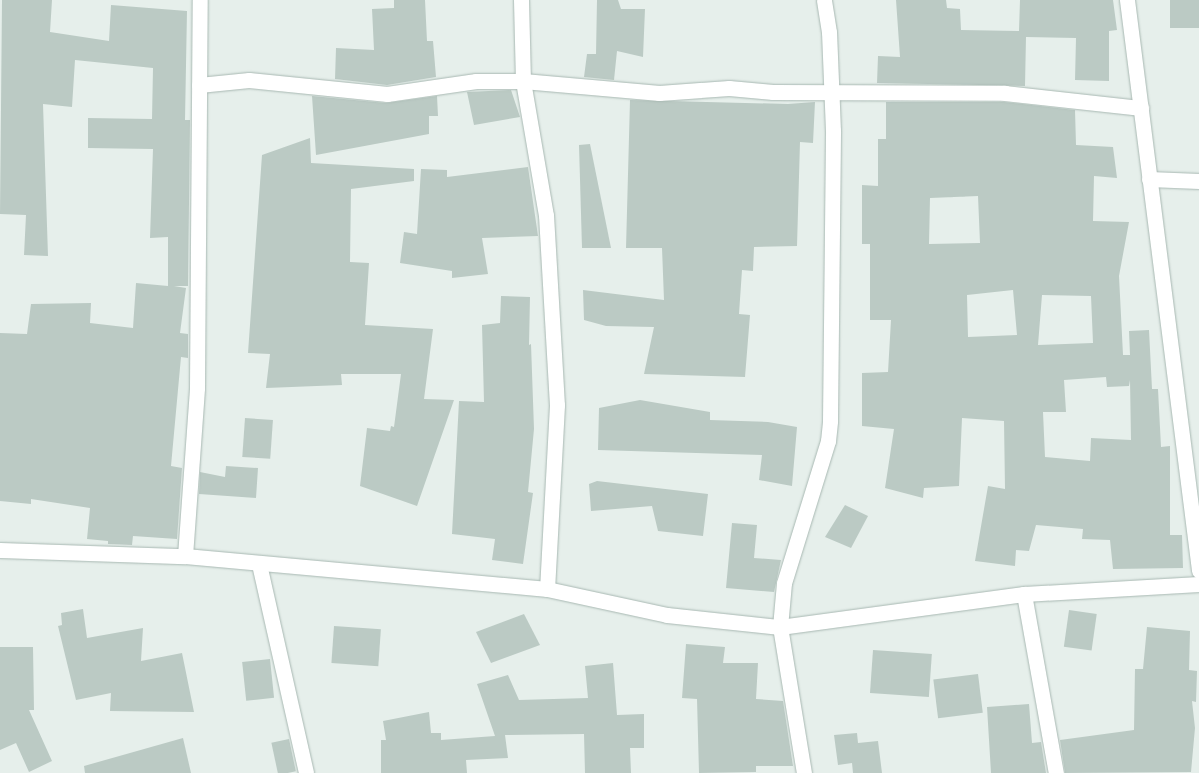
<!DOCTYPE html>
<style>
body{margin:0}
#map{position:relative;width:1199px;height:773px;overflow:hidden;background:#e6efeb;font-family:Manrope,sans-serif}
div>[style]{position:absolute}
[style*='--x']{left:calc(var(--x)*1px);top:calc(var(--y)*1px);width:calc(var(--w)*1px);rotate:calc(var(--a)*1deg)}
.building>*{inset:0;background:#bbcac4;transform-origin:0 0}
.roads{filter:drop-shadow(0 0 1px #a8b8b2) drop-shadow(0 0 1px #a8b8b2)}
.minor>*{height:15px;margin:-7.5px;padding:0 7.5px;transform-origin:7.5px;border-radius:7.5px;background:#fff}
span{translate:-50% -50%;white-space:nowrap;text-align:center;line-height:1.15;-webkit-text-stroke:4px #f7fbf9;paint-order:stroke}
</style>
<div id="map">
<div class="building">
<i style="clip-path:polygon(2px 0,52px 0,50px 32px,109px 41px,111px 5px,187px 11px,185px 120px,190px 120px,188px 286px,174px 286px,186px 288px,180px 333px,188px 334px,188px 358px,181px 357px,171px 466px,182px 468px,177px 539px,133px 536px,132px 545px,108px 544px,108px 541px,87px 539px,90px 508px,31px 499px,31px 504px,0 501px,0 333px,27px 334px,31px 304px,91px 303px,90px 323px,133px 328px,136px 283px,168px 286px,168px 237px,150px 238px,153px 149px,88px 148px,88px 118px,152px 119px,153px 68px,75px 60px,72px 107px,43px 104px,48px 256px,24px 255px,26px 215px,0 214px)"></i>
<i style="clip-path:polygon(394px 0,425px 0,427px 41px,433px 41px,436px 77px,387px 85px,335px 79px,336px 48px,374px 50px,372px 9px,394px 8px)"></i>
<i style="clip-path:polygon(597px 0,618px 0,621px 9px,645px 9px,643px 57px,617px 51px,614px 80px,584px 77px,587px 54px,596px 54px)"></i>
<i style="clip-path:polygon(896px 0,946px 0,947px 8px,960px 9px,961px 30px,1019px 31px,1020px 0,1113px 0,1117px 30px,1109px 31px,1109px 81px,1075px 80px,1076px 38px,1026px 37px,1025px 86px,877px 83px,878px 56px,900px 57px)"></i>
<i style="left:1170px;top:0;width:29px;height:28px"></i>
<i style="clip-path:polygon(511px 90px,520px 117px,474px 125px,467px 92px)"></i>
<i style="clip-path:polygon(312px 96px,386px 103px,437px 96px,438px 116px,429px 116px,429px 134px,316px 155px)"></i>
<i style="clip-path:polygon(630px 100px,788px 104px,815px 102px,813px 143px,800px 142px,797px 246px,754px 247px,753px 271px,742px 270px,739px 314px,750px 315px,745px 377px,644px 374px,654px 327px,606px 326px,584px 320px,583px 290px,664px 300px,662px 248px,626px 248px)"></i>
<i style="clip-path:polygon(evenodd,886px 102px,1004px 102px,1075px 110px,1076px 145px,1113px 147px,1117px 178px,1094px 176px,1093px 221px,1129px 222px,1119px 276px,1123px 355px,1130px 355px,1129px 331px,1149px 330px,1152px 389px,1158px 389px,1161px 447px,1170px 446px,1170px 535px,1182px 535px,1183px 568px,1113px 569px,1110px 540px,1082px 539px,1083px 529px,1036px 525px,1029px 551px,1016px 550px,1015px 566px,975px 561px,988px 486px,1005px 489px,1004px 421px,962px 418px,959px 486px,924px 488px,923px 498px,885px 488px,894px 429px,862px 426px,862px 373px,888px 372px,891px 320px,870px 320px,870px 244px,862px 244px,862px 185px,878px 186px,878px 139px,886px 139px,886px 102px,978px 196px,980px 243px,929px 244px,930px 198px,978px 196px,886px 102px,1013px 290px,1017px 335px,968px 337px,967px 295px,1013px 290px,886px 102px,1042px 295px,1091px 296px,1093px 343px,1038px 345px,1042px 295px,886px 102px,1106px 377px,1107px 387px,1129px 386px,1130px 380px,1131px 440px,1091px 438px,1090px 461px,1045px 457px,1043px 412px,1066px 412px,1064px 380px,1106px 377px)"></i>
<i style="clip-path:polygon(310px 138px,311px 163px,414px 169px,414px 181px,351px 189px,350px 262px,369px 263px,365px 325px,433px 329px,424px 399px,454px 400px,417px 506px,360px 486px,367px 428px,390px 431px,391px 426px,394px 427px,401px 374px,341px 374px,342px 385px,266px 388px,270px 354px,248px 353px,262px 155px)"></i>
<i style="clip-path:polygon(590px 144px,611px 248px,582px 248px,579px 145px)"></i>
<i style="clip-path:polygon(528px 167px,538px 236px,482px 238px,488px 274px,452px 278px,452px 271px,400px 263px,404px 232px,417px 234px,421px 169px,447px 170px,447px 177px)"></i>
<i style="clip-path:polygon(501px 296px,530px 297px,529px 345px,531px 344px,534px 429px,528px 492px,533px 493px,523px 564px,492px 560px,495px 539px,452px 534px,459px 401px,484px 402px,482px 325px,500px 323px)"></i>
<i style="clip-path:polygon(640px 400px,710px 412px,710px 420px,768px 422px,797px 427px,792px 486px,759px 480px,762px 455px,598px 450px,599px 408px)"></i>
<i style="left:245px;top:418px;width:28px;height:39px;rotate:4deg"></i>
<i style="clip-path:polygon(226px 466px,258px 468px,256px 498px,199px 494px,200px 472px,225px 477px)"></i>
<i style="clip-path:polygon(597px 481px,708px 494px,703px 536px,658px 531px,652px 506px,591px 511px,589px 484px)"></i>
<i style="clip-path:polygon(845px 505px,868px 516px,851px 548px,825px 537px)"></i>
<i style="clip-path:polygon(732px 523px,757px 525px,754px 558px,781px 560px,774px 592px,726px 588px)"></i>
<i style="clip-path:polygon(83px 609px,87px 638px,143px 628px,141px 661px,182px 653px,194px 712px,110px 711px,111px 693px,76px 700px,58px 626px,62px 625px,61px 613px)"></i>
<i style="left:1069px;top:610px;width:28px;height:37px;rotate:8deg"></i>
<i style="clip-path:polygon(524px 614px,540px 645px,491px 663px,476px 632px)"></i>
<i style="left:334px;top:626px;width:47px;height:37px;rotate:4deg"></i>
<i style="clip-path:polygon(1147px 627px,1190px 631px,1189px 670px,1197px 671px,1196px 702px,1192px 701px,1195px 728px,1191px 772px,1065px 773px,1060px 740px,1134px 730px,1135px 669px,1143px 669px)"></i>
<i style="clip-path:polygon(686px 644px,725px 647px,723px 663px,758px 663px,756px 699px,783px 701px,793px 766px,756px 766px,756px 772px,699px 773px,697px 699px,682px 698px)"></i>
<i style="clip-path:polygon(0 647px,33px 647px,34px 710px,29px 710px,52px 761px,29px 772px,16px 743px,0 750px)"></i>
<i style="left:873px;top:650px;width:59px;height:43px;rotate:4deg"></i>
<i style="left:270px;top:659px;width:39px;height:28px;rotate:84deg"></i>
<i style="clip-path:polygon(613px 663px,617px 715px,644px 714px,644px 748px,630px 748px,631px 773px,585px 773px,584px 734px,505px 735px,508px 758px,466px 760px,467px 773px,381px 773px,381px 740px,386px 740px,383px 721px,429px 712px,431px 733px,441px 733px,441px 740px,495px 736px,477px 684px,508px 675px,519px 700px,588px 698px,585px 666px)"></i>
<i style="left:978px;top:674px;width:39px;height:45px;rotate:83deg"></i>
<i style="clip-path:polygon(1029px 704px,1032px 743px,1041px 742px,1046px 773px,991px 773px,987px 707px)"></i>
<i style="clip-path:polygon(857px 733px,858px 743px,878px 741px,882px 773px,853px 773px,852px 763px,838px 765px,834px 735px)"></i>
<i style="clip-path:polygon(183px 738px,191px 773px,85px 773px,84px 766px)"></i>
<i style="left:289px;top:739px;width:33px;height:18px;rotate:78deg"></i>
</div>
<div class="roads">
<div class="minor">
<i style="--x:521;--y:0;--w:81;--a:88.6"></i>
<i style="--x:523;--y:81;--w:136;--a:80.3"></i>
<i style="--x:546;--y:215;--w:190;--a:86.7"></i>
<i style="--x:557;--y:405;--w:184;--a:93.1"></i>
<i style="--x:1127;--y:0;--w:575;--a:82.8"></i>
<i style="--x:199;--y:85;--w:50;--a:-5.7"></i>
<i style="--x:249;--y:80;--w:139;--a:5.8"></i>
<i style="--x:387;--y:94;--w:90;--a:-8.3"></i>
<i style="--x:476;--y:81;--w:47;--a:0"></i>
<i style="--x:523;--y:81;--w:137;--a:5"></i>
<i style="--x:659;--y:93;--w:70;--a:-4.1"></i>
<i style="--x:729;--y:88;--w:44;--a:5.2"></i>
<i style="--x:773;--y:92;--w:232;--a:0.2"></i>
<i style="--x:1005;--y:93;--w:137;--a:6.3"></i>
<i style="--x:1149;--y:179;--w:50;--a:2.3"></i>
<i style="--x:0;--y:550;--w:185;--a:1.9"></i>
<i style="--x:185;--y:556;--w:364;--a:5.2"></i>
<i style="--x:547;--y:589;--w:123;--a:12.2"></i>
<i style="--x:667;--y:615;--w:114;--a:6.1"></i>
<i style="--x:780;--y:627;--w:246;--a:-7.7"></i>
<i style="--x:1024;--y:594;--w:175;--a:-3.3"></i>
<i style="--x:185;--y:556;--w:168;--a:-85.9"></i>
<i style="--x:197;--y:388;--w:388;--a:-89.6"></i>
<i style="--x:259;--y:564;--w:214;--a:77.3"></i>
<i style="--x:1024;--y:594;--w:182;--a:79.9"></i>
<i style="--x:804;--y:773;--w:148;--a:-99.3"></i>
<i style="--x:780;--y:627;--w:44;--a:-84.8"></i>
<i style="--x:784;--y:583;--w:149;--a:-72.8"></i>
<i style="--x:828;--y:441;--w:20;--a:-84"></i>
<i style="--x:830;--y:421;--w:290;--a:-89.4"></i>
<i style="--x:833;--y:131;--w:99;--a:-92.3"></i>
<i style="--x:829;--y:32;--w:32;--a:-99"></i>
</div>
</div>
</div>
